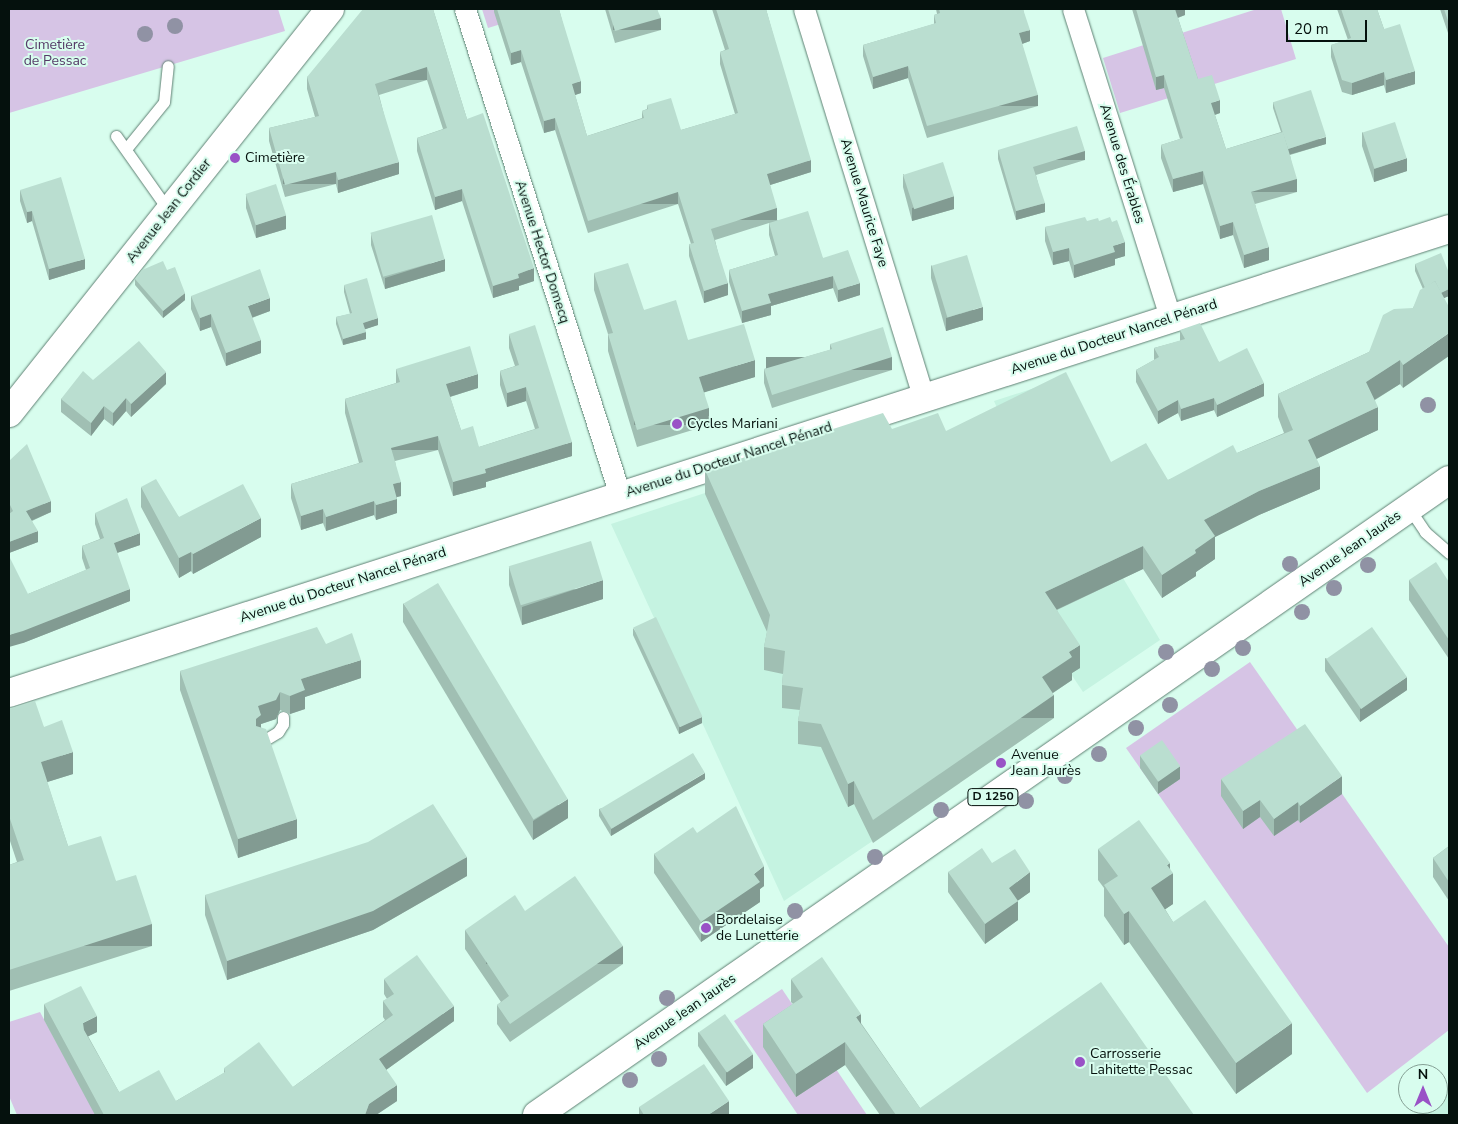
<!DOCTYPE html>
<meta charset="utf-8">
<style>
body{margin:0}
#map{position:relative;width:1458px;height:1124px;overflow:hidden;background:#d8fdee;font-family:"Nunito Sans",sans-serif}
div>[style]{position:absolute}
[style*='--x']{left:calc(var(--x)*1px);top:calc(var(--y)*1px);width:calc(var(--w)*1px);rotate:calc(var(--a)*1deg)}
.built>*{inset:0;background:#c5f3e1}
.green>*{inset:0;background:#d6c4e5}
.roads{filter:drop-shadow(0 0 1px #5f8073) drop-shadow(0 0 1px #5f8073)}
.service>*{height:11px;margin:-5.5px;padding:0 5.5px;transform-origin:5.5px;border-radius:5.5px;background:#fff}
.minor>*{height:21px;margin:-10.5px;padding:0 10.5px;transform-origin:10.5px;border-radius:10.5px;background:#fff}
.tertiary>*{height:28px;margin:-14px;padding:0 14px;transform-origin:14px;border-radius:14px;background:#fff}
.secondary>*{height:28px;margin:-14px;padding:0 14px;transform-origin:14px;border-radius:14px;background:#fff}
.primary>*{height:28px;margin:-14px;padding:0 14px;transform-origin:14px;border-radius:14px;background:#fff}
.trees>*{width:16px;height:16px;margin:-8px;border-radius:50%;background:#9092a4}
.wall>*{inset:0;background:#a0bfb3}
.shaded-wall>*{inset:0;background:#829b92;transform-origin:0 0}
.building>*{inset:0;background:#baded0;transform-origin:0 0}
.dots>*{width:14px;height:14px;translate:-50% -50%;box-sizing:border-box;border:2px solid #d8fdee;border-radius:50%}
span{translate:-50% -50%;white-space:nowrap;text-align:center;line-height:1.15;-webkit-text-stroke:4px #d8fdee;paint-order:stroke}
.shield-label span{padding:1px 4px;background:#d8fdee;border:1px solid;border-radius:4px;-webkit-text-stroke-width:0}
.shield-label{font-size:12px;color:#05110d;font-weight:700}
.park-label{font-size:14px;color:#553b68}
.poi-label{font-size:14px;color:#05110d}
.left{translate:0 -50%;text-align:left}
.street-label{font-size:14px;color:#05110d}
.frame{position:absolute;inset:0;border:10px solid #05110d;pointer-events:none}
.north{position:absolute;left:1398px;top:1064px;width:50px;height:50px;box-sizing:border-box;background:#d8fdee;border:1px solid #849f94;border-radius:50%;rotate:0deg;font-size:14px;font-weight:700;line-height:20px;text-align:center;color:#05110d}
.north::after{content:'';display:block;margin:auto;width:18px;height:22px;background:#9952c6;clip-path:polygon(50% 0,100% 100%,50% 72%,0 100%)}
.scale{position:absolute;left:1286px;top:20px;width:81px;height:22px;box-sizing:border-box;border:2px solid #05110d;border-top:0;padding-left:6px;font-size:15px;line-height:18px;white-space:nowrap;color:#05110d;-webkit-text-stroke:4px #d8fdee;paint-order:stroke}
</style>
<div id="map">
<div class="built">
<i style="clip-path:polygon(1050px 383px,1123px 578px,1160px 640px,1083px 692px,1071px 674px,1072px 680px,1043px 700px,1054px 718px,784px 901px,611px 524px,705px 493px,938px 436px,998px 410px,994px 401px)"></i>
<i style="clip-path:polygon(1449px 1085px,1449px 1115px,1419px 1115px,1430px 1104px,1438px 1104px,1438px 1096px)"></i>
</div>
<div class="green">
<i style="clip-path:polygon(9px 9px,278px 9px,285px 31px,9px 113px)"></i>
<i style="clip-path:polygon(482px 9px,549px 9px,488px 28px)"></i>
<i style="clip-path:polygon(1257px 9px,1281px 9px,1296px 59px,1120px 113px,1103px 58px)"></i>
<i style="clip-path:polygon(1250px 662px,1449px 947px,1449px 1030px,1367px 1093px,1126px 748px)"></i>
<i style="clip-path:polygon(782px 989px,867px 1115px,798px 1115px,734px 1021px)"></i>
<i style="clip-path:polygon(40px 1012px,96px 1115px,17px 1115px,9px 1096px,9px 1022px)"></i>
</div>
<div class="roads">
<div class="service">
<i style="--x:116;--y:136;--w:92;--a:54.8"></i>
<i style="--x:126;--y:149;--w:60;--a:-51"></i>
<i style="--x:164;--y:102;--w:36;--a:-84"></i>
<i style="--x:1409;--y:508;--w:29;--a:56"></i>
<i style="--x:1425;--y:532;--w:32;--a:41"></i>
<i style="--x:263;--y:741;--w:17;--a:-31"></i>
<i style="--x:278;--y:732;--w:9;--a:-58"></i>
<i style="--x:283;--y:724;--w:7;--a:-90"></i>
</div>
<div class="minor">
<i style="--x:465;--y:9;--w:510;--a:72.31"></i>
<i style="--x:804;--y:9;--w:407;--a:72.9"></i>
<i style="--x:1073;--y:9;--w:325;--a:72.5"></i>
</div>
<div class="tertiary">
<i style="--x:9;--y:413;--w:516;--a:-51.53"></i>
</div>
<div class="secondary">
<i style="--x:9;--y:693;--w:1513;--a:-17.86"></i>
</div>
<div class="primary">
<i style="--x:537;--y:1115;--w:1111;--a:-34.85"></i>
</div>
</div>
<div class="trees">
<i style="left:175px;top:26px"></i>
<i style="left:145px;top:34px"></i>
<i style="left:1428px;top:405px"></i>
<i style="left:1290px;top:564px"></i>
<i style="left:1368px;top:565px"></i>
<i style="left:1334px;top:588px"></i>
<i style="left:1302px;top:612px"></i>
<i style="left:1243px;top:648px"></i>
<i style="left:1166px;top:652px"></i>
<i style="left:1212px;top:669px"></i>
<i style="left:1170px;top:705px"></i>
<i style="left:1136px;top:728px"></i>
<i style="left:1099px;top:754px"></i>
<i style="left:1065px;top:776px"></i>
<i style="left:1026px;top:801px"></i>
<i style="left:941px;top:810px"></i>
<i style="left:875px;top:857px"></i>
<i style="left:795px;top:911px"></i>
<i style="left:667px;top:998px"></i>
<i style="left:659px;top:1059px"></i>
<i style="left:630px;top:1080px"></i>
</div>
<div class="wall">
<i style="clip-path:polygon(433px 9px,467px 119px,534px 281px,519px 286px,519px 290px,493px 298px,462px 201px,435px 210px,417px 151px,417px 138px,443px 129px,427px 80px,379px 95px,399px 174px,338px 193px,336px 184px,285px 197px,269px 141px,269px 128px,315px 117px,307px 89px,307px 77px)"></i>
<i style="clip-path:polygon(494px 9px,559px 9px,581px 93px,575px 95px,587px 136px,642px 118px,642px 111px,647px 109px,647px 105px,681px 130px,735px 114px,720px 64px,720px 52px,725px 50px,712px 9px,766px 9px,811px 172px,770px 185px,777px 220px,823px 258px,860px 295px,838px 302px,833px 288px,771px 306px,771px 315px,742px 323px,729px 282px,729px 270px,775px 256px,769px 235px,769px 223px,715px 240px,728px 295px,704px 303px,689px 256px,689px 244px,691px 244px,678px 204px,588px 233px,555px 130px,544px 133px,521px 62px,511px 65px,494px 12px)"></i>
<i style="clip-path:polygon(605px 9px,657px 9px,661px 30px,615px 43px)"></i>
<i style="clip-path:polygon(936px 9px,1023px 9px,1030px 41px,1022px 44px,1038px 106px,927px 138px,908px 78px,873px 89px,863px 56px,863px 45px,934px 24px,934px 15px,937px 14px)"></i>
<i style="clip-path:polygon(1132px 9px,1185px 9px,1185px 15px,1178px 18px,1198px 79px,1220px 113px,1215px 115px,1226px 149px,1281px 132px,1273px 108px,1273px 102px,1326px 144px,1290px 155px,1297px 192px,1255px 204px,1269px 260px,1244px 268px,1233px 235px,1220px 239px,1203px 184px,1173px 192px,1161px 158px,1161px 145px,1180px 139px,1164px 88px,1156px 90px)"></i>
<i style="clip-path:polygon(1337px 9px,1377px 9px,1384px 29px,1415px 84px,1386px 93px,1384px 85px,1352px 95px,1342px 92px,1331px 57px,1331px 45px,1348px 40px)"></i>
<i style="clip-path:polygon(1440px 9px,1449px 9px,1449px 36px)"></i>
<i style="clip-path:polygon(1362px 132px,1407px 171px,1374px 182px,1362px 146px)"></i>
<i style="clip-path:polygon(998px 150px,1085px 160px,1036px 175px,1045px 212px,1016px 220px,998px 159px)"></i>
<i style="clip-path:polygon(903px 174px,954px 209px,912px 221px,903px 187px)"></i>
<i style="clip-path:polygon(20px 190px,85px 269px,49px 280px,32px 221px,27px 223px,20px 201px)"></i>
<i style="clip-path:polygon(246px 194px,286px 229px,256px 238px,246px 208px)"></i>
<i style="clip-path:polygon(1087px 221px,1099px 221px,1125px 256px,1115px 259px,1115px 265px,1074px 278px,1069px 261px,1053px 265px,1045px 241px,1045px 227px)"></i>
<i style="clip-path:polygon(371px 233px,445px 271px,385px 289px,371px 245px)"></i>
<i style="clip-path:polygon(1415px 264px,1449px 273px,1449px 296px,1444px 298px,1403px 388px,1400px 384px,1375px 400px,1378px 430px,1316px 459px,1320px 489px,1259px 515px,1215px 537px,1215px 559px,1196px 572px,1196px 576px,1162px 598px,1143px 569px,1057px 610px,1080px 668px,1072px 673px,1072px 680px,1053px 693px,1054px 718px,873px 843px,854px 804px,848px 807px,821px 747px,798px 744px,798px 721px,800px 710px,782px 708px,782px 685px,783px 674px,764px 670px,764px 647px,767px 632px,705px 494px,705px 470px,892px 429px,946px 431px,1111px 462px,1168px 480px,1237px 453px,1284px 433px,1278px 417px,1278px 394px,1369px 352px,1413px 308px,1423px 289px,1415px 271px)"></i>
<i style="clip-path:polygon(931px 265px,983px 320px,946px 331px,931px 278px)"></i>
<i style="clip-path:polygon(167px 270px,185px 300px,163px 318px,135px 285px,135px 279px)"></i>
<i style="clip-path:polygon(594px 273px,644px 310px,688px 340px,755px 377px,704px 392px,709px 425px,637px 447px,608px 351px,608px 334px,594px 290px)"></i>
<i style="clip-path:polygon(344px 285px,378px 325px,365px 329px,366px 339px,343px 345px,336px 324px,336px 317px,350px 314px,344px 292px)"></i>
<i style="clip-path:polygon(191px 296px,270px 311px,252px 318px,261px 353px,226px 366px,211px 327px,200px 331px,191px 309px)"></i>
<i style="clip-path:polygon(1180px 330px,1219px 362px,1264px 396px,1217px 417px,1214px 410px,1181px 421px,1178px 413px,1158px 424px,1136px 382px,1136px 370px,1154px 360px,1154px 348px,1180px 341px)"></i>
<i style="clip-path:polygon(509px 334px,572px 456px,486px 482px,486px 487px,453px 496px,438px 450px,395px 461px,401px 496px,397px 497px,397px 513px,376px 520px,374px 515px,326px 531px,323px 523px,301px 530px,291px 498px,291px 484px,359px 463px,345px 413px,345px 399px,396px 383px,396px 369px,478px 388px,450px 397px,461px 430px,479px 447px,535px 429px,526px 401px,507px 407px,500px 385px,500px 371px,515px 366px,509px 348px)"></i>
<i style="clip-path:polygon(830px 344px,892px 370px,772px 408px,764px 383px,764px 369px,830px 350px)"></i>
<i style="clip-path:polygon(93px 380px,166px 384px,131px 417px,126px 411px,113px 426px,104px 419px,91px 436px,61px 412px,61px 399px)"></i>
<i style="clip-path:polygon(9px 461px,51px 512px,32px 521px,38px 542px,9px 553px)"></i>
<i style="clip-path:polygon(141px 487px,179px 517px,261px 537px,193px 574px,191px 571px,179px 578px,141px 507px)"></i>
<i style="clip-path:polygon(95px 513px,140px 545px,117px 553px,130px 601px,23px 643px,28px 594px,86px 570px,82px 558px,82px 546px,100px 539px,95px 524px)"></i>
<i style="clip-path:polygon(509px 567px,603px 599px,522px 625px,509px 585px)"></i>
<i style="clip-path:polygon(1409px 580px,1449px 582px,1449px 659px,1409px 600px)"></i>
<i style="clip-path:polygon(403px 603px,568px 818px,533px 840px,403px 622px)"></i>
<i style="clip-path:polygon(633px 628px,702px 723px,679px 734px,633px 635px)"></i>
<i style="clip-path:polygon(326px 644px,361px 678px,305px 697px,305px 709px,290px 714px,280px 710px,276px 719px,261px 724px,261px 727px,297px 838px,238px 858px,180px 690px,180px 671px)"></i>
<i style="clip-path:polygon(1325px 658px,1407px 690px,1360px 722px,1325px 671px)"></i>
<i style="clip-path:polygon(9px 709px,44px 727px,73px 774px,47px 782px,68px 846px,116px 881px,152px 946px,9px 991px,9px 865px,17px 862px,9px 838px)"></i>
<i style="clip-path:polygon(1140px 755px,1180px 779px,1158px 794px,1140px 768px)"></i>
<i style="clip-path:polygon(705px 779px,611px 836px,599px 816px,599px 809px)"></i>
<i style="clip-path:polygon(1221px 779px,1342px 794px,1300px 823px,1298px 820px,1274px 836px,1260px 817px,1243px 829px,1221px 796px)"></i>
<i style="clip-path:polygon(697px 833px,764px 886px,760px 889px,760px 902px,701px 942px,654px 873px,654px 854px)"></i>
<i style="clip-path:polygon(1449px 846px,1449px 901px,1433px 877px,1433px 858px)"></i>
<i style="clip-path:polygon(1098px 849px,1170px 868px,1173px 904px,1165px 909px,1173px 922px,1292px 1054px,1236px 1094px,1129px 942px,1124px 945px,1104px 916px,1104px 888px,1098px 880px)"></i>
<i style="clip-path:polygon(992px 863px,1030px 892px,1017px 901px,1018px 920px,985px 944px,948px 892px,948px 872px)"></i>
<i style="clip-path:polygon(467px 876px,373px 930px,227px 980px,205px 915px,205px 895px)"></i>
<i style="clip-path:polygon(465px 930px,623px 964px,510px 1042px,497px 1024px,497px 1005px,501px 1002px,465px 949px)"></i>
<i style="clip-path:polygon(384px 979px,454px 1021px,386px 1070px,397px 1101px,376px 1115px,95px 1115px,44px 1020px,44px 1004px,97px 1032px,88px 1036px,119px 1092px,176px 1101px,224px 1073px,224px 1068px,293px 1087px,385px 1020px,383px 1017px,383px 1001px,387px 999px,384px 994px)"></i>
<i style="clip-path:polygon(791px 979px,861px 1023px,920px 1108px,1194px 1115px,880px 1115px,845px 1065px,796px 1097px,763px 1047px,763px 1024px,793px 1004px,791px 1002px)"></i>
<i style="clip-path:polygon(698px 1032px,753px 1068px,726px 1086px,698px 1046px)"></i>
<i style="clip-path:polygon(639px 1107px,729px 1115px,639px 1115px)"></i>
</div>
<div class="shaded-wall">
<i style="clip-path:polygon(1174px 9px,1185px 9px,1185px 15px,1174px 19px)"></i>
<i style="left:661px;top:18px;width:12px;height:48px;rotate:90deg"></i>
<i style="clip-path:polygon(1030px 30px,1030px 41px,1019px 45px,1019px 33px)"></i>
<i style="clip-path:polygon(521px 50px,521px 62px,511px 65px,511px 53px)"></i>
<i style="clip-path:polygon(908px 66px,908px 78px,873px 89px,873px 77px)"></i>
<i style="left:427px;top:67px;width:13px;height:55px;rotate:90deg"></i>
<i style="clip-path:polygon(1415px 71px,1415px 84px,1386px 93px,1386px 80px)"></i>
<i style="clip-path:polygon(1384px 72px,1384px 85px,1352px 95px,1352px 83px)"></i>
<i style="clip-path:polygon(1164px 75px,1164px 88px,1156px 90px,1156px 77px)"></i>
<i style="clip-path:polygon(581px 81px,581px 93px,572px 96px,572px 84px)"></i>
<i style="left:1038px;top:95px;width:11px;height:115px;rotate:90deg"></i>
<i style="clip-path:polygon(1220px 100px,1220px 113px,1211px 116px,1211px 103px)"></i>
<i style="clip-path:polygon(555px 118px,555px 130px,544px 133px,544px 121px)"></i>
<i style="clip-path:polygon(1326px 137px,1326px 144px,1288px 155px,1288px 149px)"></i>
<i style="left:1085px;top:151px;width:9px;height:54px;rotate:90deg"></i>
<i style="clip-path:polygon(1407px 158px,1407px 171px,1374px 182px,1374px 169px)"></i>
<i style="clip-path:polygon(811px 160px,811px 172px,767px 186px,767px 174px)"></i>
<i style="clip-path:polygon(399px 162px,399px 174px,338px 193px,338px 180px)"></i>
<i style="clip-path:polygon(1203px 171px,1203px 184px,1173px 192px,1173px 179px)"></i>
<i style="left:336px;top:172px;width:12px;height:53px;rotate:90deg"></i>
<i style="left:1297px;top:179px;width:13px;height:48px;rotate:90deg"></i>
<i style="clip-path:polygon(462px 189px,462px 201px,435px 210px,435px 197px)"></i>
<i style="left:678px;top:192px;width:12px;height:95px;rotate:90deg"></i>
<i style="clip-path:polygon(954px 196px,954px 209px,912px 221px,912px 208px)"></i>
<i style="clip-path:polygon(1045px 203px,1045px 212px,1016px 220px,1016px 211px)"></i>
<i style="left:777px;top:208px;width:12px;height:69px;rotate:90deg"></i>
<i style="clip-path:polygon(32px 211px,32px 221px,27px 223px,27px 212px)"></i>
<i style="clip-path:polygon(286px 215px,286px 229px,256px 238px,256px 225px)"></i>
<i style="clip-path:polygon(1233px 222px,1233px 235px,1220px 239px,1220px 226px)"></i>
<i style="clip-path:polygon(1125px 242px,1125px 256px,1115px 259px,1115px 265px,1074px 278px,1074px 265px,1113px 246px)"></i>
<i style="clip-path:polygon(1269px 247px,1269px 260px,1244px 268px,1244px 255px)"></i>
<i style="clip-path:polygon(1069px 248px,1069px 261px,1053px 265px,1053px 252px)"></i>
<i style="clip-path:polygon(85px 259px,85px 269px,49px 280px,49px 269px)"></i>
<i style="clip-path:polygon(445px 259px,445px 271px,385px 289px,385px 278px)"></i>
<i style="clip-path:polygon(534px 268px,534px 281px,519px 286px,519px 290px,493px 298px,493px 286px,518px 274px)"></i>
<i style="clip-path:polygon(833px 276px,833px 288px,771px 306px,771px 315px,742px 323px,742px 311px,768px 294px)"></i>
<i style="clip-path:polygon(728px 283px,728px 295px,704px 303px,704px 291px)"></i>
<i style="clip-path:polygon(860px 283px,860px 295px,838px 302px,838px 290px)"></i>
<i style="clip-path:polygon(1449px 289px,1449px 296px,1429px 304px,1429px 298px)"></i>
<i style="clip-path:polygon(185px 293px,185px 300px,163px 318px,163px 311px)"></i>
<i style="clip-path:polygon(270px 298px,270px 311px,248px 319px,248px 306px)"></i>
<i style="clip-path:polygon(983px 307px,983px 320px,946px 331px,946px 318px)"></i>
<i style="clip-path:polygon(211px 314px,211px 327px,200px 331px,200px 318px)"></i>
<i style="clip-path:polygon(378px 318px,378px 325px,363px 330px,363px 323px)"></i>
<i style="clip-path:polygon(366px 332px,366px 339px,343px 345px,343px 339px)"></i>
<i style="clip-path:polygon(1449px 333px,1449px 356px,1403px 388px,1403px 365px)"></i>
<i style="clip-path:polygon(261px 340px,261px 353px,226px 366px,226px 353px)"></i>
<i style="left:892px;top:357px;width:13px;height:126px;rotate:90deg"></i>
<i style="clip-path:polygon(755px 360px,755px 377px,699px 394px,699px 377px)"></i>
<i style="clip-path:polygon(1400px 360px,1400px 384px,1366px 405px,1366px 382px)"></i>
<i style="clip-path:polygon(166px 372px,166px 384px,131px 417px,131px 404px)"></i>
<i style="clip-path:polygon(478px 374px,478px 388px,446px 398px,446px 384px)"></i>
<i style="clip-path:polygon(1264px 383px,1264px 396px,1217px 417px,1217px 405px)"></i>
<i style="clip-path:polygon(526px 387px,526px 401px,507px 407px,507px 393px)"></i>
<i style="clip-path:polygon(126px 398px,126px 411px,113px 426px,113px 413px)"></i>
<i style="clip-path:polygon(1214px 398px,1214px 410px,1181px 421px,1181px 409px)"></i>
<i style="clip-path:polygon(1178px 400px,1178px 413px,1158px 424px,1158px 411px)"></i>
<i style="clip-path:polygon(104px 406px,104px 419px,91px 436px,91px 423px)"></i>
<i style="clip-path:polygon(1378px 407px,1378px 430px,1308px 463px,1308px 440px)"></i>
<i style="left:709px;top:408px;width:17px;height:75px;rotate:90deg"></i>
<i style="left:438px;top:436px;width:14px;height:49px;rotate:90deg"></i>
<i style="clip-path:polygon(572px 442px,572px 456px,486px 482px,486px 487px,453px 496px,453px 482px,485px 469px)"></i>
<i style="clip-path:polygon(1320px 466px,1320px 489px,1259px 515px,1215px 537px,1215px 559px,1196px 572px,1196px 576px,1162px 598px,1162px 575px,1195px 550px,1204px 520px,1259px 491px)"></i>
<i style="clip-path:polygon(401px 482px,401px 496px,393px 498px,393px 484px)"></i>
<i style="clip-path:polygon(397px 499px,397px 513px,376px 520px,376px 505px)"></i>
<i style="clip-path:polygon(51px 501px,51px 512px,26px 523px,26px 511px)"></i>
<i style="clip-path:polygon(374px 501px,374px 515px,326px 531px,326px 517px)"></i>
<i style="clip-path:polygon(323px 509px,323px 523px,301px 530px,301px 516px)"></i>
<i style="clip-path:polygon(261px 518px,261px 537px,193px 574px,193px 554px)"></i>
<i style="clip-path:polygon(38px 531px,38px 542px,9px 553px,9px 542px)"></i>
<i style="clip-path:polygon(140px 533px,140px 545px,114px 554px,114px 543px)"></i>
<i style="clip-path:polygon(1143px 546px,1143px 569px,1045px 615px,1045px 592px)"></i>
<i style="clip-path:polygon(191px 552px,191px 571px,179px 578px,179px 558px)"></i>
<i style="clip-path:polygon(603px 580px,603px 599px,522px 625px,522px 607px)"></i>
<i style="clip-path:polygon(130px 589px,130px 601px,23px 643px,9px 647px,9px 635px)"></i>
<i style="clip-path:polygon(1080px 645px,1080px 668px,1072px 673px,1072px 680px,1042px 700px,1042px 677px,1069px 652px)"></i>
<i style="clip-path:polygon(361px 660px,361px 678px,305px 697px,305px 709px,290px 714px,290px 696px,301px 679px)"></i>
<i style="clip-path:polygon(1407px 677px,1407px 690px,1360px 722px,1360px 709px)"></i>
<i style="clip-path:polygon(280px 692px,280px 710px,276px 719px,261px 724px,261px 733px,256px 738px,256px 719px,258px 706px)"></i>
<i style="left:1054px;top:695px;width:23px;height:220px;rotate:90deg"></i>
<i style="clip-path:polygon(702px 717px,702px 723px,679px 734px,679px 727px)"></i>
<i style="clip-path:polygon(73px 752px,73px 774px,41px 784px,41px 762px)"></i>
<i style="clip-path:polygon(1180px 766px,1180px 779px,1158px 794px,1158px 781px)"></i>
<i style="clip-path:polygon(705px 773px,705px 779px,611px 836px,611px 829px)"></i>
<i style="clip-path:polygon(1342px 776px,1342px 794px,1300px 823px,1300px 806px)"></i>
<i style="clip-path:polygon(854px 781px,854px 804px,848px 807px,848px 784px)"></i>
<i style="clip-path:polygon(568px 799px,568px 818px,533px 840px,533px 821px)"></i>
<i style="clip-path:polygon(1260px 800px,1260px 817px,1243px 829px,1243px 811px)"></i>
<i style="clip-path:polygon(1298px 802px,1298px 820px,1274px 836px,1274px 819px)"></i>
<i style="clip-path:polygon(297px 819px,297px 838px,238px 858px,238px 839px)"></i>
<i style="clip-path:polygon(467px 857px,467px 876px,373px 930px,227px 980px,227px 961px)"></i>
<i style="clip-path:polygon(1170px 863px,1170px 875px,1173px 873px,1173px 904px,1151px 919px,1151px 888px,1167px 865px)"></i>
<i style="clip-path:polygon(764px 866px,764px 886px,760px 889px,760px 902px,701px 942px,701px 922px,754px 874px)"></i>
<i style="clip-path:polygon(1030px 872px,1030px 892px,1009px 907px,1018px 901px,1018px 920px,985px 944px,985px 924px,1009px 888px)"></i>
<i style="clip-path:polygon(1129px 911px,1129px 942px,1124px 945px,1124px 914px)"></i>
<i style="left:152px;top:924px;width:22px;height:150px;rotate:90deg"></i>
<i style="left:623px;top:946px;width:18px;height:137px;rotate:90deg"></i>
<i style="clip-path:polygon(454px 1006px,454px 1021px,379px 1075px,379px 1059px)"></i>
<i style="clip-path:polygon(861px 1014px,861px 1038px,856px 1017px)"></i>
<i style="clip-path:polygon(97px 1016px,97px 1032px,83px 1039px,83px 1023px)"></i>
<i style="clip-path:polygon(1292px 1023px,1292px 1054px,1236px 1094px,1236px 1063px)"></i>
<i style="clip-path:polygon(845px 1042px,845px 1065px,796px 1097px,796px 1074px)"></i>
<i style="clip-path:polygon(753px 1054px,753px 1068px,726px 1086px,726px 1072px)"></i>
<i style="clip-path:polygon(397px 1085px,397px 1101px,376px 1115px,365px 1115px,369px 1104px)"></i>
<i style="clip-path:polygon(729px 1101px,729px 1115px,708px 1115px)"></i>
</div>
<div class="building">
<i style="clip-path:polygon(363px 9px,433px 9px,467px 119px,483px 113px,534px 268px,518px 274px,519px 278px,493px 286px,462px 189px,435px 197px,417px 138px,447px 128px,427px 67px,375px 84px,399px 162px,338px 180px,336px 172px,285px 185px,269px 128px,319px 116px,307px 77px)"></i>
<i style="clip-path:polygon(497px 9px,559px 9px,581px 81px,572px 84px,587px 136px,644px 118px,642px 111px,648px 109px,647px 105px,671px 98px,681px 130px,738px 113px,720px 52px,729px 49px,716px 9px,766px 9px,811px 160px,767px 174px,777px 208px,711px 229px,728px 283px,704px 291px,689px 244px,694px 243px,678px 192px,588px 221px,555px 118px,544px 121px,521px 50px,511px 53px)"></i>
<i style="clip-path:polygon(608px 9px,657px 9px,661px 18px,615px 31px)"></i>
<i style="clip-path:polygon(939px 9px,1023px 9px,1030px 30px,1019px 33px,1038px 95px,927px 126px,908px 66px,873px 77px,863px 45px,936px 23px,934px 15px,940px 13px)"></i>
<i style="clip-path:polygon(1136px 9px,1175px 9px,1198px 79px,1212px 75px,1220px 100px,1211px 103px,1226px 149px,1283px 132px,1297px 179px,1251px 192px,1269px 247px,1244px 255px,1233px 222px,1220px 226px,1203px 171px,1173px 179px,1161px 145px,1183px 138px,1164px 75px,1156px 77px)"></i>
<i style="clip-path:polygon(1341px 9px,1377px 9px,1384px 29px,1400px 24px,1415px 71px,1386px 80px,1384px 72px,1352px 83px,1342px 80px,1331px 45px,1351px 38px)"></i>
<i style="clip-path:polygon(1444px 9px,1449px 9px,1449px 24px)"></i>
<i style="left:1311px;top:90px;width:49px;height:40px;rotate:72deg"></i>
<i style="left:1395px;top:122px;width:38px;height:34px;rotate:72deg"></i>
<i style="clip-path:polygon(1077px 126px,1085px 151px,1033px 167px,1045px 203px,1016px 211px,998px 150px)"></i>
<i style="left:943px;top:162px;width:36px;height:42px;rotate:72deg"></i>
<i style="clip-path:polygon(61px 177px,85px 259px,49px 269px,32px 211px,27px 212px,20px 190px)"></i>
<i style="left:276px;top:184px;width:33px;height:32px;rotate:72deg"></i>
<i style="clip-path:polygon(808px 211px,823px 258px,848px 250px,860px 283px,838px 290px,833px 276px,768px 294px,771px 303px,742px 311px,729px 270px,778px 255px,769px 223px)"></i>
<i style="left:432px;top:215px;width:46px;height:64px;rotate:74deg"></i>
<i style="clip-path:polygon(1085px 217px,1087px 221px,1098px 218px,1099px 221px,1110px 217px,1112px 222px,1117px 220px,1125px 242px,1113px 246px,1115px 252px,1074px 265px,1069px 248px,1053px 252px,1045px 227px)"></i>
<i style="clip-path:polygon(1441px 253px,1449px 273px,1449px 289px,1441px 293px,1435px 281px,1425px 288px,1415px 264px)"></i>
<i style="left:967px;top:255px;width:54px;height:37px;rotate:73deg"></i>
<i style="clip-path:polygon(163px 261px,167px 270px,175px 267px,185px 293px,163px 311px,135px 279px,142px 270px)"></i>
<i style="clip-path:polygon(628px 263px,644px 310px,676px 300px,688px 340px,744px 324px,755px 360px,699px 377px,709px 408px,637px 430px,608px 334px,613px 333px,594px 273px)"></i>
<i style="clip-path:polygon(260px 269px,270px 298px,248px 306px,261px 340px,226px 353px,211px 314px,200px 318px,191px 296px)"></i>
<i style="clip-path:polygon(367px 278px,378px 318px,363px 323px,366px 332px,343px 339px,336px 317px,352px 313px,344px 285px)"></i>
<i style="clip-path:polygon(1435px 281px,1449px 307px,1449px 333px,1403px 365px,1400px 360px,1366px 382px,1378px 407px,1308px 440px,1320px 466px,1259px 491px,1204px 520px,1215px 536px,1195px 550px,1196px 553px,1162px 575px,1143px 546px,1045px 592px,1080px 645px,1069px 652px,1072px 657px,1042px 677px,1054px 695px,873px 820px,854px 781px,848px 784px,821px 724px,798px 721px,803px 688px,782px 685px,785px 651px,764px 647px,770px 615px,705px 470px,883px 413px,892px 429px,938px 413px,946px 431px,1066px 372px,1111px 462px,1146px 443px,1168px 480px,1233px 445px,1237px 453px,1293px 430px,1278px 394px,1369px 352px,1383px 315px,1394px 309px,1413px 308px,1420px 290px)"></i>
<i style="clip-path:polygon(1200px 323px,1219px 362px,1247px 348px,1264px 383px,1217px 405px,1214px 398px,1181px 409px,1178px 400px,1158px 411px,1136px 370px,1159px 357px,1154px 348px,1185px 339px,1180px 330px)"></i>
<i style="clip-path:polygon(535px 325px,572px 442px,485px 469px,486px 473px,453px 482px,438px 436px,391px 448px,401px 482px,393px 484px,397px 499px,376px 505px,374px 501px,326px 517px,323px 509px,301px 516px,291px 484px,363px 462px,345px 399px,400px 382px,396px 369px,470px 346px,478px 374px,446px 384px,461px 430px,473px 426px,479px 447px,539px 428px,526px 387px,507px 393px,500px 371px,519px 365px,509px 334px)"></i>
<i style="clip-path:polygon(883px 327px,892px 357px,772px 395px,764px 369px,832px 349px,830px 344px)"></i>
<i style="clip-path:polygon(139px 341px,166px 372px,131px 404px,126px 398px,113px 413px,104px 406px,91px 423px,61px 399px,83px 371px,93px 380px)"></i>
<i style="clip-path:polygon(27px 444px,51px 501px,26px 511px,38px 531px,9px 542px,9px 514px,13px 511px,9px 503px,9px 461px)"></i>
<i style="clip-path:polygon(156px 479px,179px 517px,243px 484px,261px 518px,193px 554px,191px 552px,179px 558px,141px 487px)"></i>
<i style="clip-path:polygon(127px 498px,140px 533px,114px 543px,130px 589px,23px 631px,9px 635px,9px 556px,28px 594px,90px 568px,82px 546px,104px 538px,95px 513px)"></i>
<i style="left:591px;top:541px;width:41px;height:86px;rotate:73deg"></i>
<i style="clip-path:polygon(1436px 562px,1449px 582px,1449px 640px,1409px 580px)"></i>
<i style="left:438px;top:583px;width:252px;height:40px;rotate:59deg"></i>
<i style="left:656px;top:617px;width:110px;height:25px;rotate:65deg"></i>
<i style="clip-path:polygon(317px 627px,326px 644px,352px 633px,361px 660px,301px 679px,305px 690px,290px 696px,280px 692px,276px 700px,258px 706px,261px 715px,256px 719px,256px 726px,266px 729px,297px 819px,238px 839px,180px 671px)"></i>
<i style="left:1372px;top:627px;width:61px;height:56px;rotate:55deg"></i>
<i style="clip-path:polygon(35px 701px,44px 727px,62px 720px,73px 752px,41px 762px,68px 846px,101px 836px,116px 881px,136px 875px,152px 924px,9px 970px,9px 865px,24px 860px,9px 816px,9px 709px)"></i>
<i style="clip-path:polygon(1305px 724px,1342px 776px,1300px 806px,1298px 802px,1274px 819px,1260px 800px,1243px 811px,1221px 779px)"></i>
<i style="left:1162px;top:740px;width:32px;height:27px;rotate:55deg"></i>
<i style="left:693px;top:753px;width:23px;height:109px;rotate:59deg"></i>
<i style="clip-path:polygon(433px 804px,467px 857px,373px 911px,227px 961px,205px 895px,368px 842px)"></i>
<i style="clip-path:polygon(736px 806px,764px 866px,754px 874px,760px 882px,701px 922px,654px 854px,693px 827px,697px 833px)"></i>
<i style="clip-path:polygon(1139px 820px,1170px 863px,1167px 865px,1173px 873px,1151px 888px,1173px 922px,1205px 900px,1292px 1023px,1236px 1063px,1129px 911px,1124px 914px,1104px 885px,1118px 876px,1098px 849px)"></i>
<i style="clip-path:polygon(1449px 846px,1449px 882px,1433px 858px)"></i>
<i style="clip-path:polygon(982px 848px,992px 863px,1015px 849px,1030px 872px,1009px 888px,1018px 901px,985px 924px,948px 872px)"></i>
<i style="clip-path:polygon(575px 876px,623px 946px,510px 1024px,497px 1005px,509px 996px,465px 930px,515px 895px,525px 911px)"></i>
<i style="clip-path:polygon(417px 955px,454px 1006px,379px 1059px,397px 1085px,369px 1104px,365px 1115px,104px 1115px,44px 1004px,81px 986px,97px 1016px,83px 1023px,84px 1030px,119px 1092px,159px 1070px,176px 1101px,225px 1072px,224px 1068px,259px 1042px,293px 1087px,393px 1015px,383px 1001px,394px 994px,384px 979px)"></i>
<i style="clip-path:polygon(822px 957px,861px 1014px,856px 1017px,920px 1108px,1101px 982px,1194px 1115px,896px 1115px,845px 1042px,796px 1074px,763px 1024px,803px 997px,791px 979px)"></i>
<i style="left:725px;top:1014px;width:49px;height:32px;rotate:55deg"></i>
<i style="clip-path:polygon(704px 1064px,729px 1101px,708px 1115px,644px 1115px,639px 1107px)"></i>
</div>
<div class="dots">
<i style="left:235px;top:158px;background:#9952c6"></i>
<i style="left:677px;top:424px;background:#9952c6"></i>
<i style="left:1001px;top:763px;background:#9952c6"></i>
<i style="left:706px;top:928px;background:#9952c6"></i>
<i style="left:1080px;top:1062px;background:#9952c6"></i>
</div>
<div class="shield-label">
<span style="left:993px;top:797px">D 1250</span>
</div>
<div class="park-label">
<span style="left:55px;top:53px">Cimetière<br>de Pessac</span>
</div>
<div class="poi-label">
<span class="left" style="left:245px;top:158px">Cimetière</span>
<span class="left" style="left:687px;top:424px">Cycles Mariani</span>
<span class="left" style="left:1011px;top:763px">Avenue<br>Jean Jaurès</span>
<span class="left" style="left:716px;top:928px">Bordelaise<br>de Lunetterie</span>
<span class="left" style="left:1090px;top:1062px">Carrosserie<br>Lahitette Pessac</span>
</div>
<div class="street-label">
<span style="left:1122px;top:164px;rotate:73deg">Avenue des Érables</span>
<span style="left:864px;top:203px;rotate:73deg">Avenue Maurice Faye</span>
<span style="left:169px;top:211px;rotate:-52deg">Avenue Jean Cordier</span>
<span style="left:542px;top:252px;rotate:72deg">Avenue Hector Domecq</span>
<span style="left:1114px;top:337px;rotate:-18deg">Avenue du Docteur Nancel Pénard</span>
<span style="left:729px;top:460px;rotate:-18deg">Avenue du Docteur Nancel Pénard</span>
<span style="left:1350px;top:549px;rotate:-35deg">Avenue Jean Jaurès</span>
<span style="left:343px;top:585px;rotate:-18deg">Avenue du Docteur Nancel Pénard</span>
<span style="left:685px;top:1012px;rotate:-35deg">Avenue Jean Jaurès</span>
</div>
<div class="frame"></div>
<div class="north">N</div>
<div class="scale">20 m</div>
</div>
